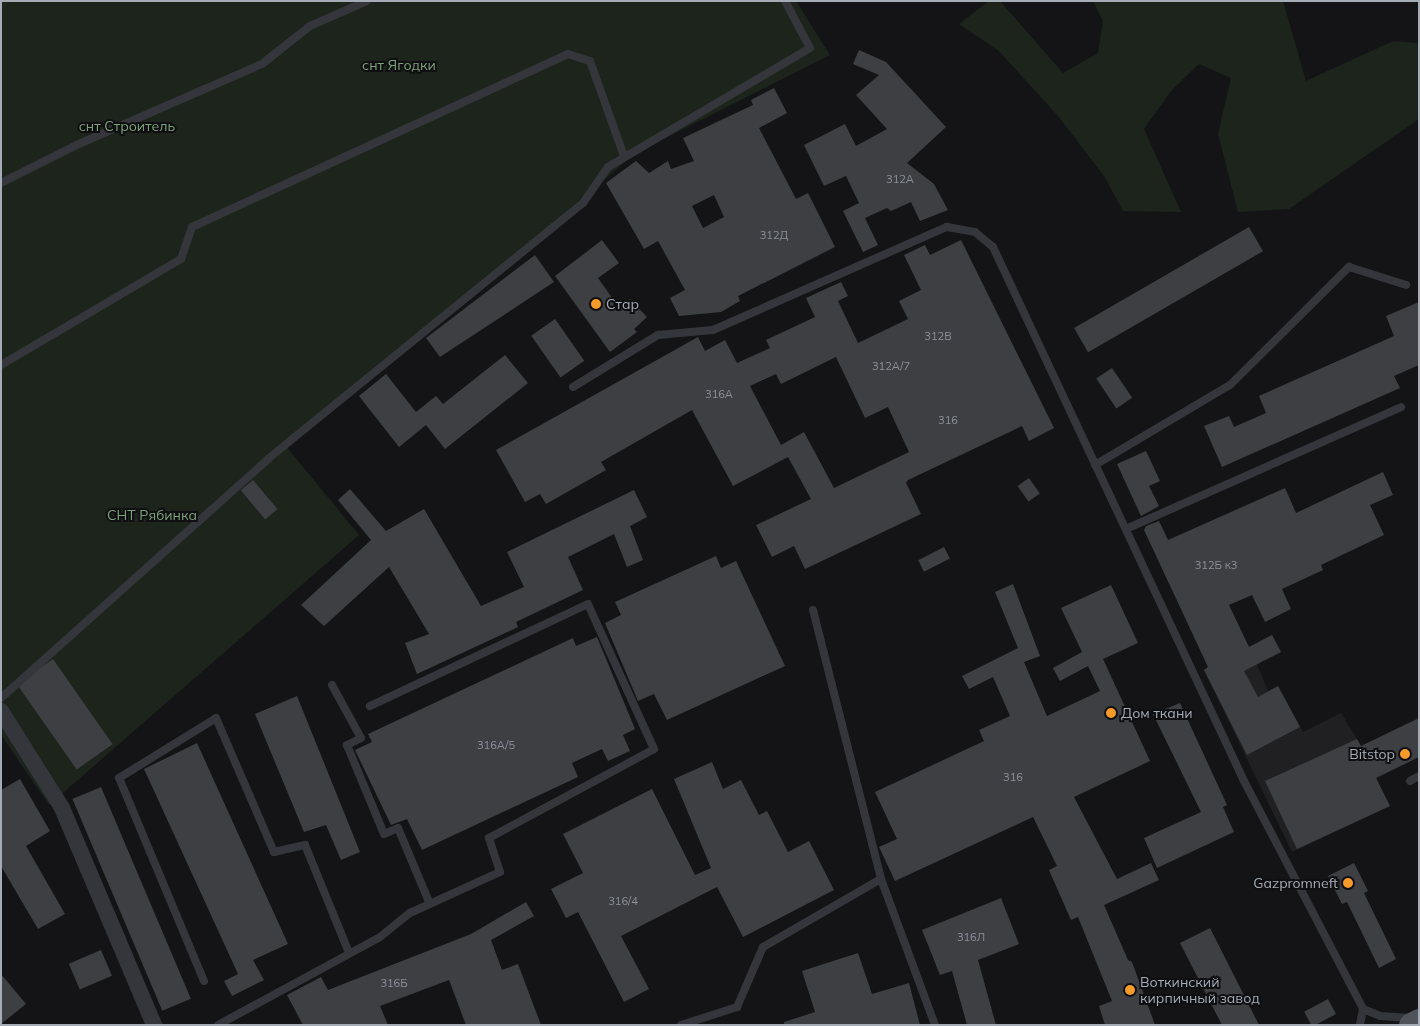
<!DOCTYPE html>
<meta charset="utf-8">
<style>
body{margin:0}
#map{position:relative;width:1420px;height:1026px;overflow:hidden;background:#141416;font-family:Mulish,sans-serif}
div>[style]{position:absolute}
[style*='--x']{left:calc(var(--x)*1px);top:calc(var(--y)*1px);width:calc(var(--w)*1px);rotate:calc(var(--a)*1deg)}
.built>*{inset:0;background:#202023}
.green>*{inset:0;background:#1c241c}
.building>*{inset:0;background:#3e3f43;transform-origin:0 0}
.service>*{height:8px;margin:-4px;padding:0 4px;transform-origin:4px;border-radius:4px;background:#35363b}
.minor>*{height:16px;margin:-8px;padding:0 8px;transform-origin:8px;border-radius:8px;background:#35363b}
.primary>*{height:25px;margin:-12.5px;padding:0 12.5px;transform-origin:12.5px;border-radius:12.5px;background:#50545a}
.dots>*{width:14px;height:14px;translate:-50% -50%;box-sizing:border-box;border:2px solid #0f0f11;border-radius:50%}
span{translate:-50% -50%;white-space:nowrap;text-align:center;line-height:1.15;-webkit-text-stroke:4px #0f0f11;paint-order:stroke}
.number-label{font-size:11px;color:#8b9199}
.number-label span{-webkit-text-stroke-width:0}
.park-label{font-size:14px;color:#7da27b}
.poi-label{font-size:14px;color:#a5acb6}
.left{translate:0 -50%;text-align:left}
.right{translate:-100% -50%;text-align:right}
.frame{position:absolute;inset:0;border:2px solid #a5acb6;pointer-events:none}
</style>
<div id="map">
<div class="built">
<i style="clip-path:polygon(1272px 635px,1281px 652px,1257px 664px,1268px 691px,1278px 686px,1303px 732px,1341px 713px,1357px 739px,1390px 806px,1292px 852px,1204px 670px)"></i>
</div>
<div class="green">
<i style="clip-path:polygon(1px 1px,796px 1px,830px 55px,636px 153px,285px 445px,359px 535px,49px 805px,1px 735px)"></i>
<i style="clip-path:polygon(989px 1px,1000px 1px,1063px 73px,1098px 53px,1103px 21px,1093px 1px,1283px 1px,1306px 81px,1393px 41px,1419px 43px,1419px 119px,1289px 209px,1238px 212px,1218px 134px,1231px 78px,1199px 64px,1171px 91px,1144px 129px,1181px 212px,1123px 211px,1104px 176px,1058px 116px,999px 51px,959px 24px)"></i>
</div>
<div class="building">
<i style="clip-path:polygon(859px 50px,886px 62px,946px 127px,907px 163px,934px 184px,948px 210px,920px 221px,911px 202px,891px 211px,887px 208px,865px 218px,878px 245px,863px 252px,843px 211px,859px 203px,846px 176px,824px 186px,804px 145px,845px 124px,856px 146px,887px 129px,856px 95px,879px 75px,853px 64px)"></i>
<i style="clip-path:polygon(evenodd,774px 88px,787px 113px,759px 128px,796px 199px,808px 193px,835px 247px,738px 296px,740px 301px,721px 312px,679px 316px,670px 298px,685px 290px,658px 241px,644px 249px,606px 183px,636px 161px,649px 173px,668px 161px,671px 169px,694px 161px,683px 138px,753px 105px,751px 100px,774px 88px,714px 195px,724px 217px,703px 228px,692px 206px,714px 195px)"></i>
<i style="left:1249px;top:227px;width:28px;height:202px;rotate:60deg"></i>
<i style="clip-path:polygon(602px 240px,619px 263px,598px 278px,620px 309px,630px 299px,647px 317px,634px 329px,637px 332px,610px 352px,555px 276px)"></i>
<i style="clip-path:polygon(evenodd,961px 240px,1054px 428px,1029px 441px,1022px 426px,908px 480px,906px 483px,921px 514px,805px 569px,794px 546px,772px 557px,756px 525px,811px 499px,788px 457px,733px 486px,692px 410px,601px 462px,606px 470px,546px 504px,540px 494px,525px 502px,496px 450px,698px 337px,705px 351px,725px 340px,737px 363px,770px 348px,766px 340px,815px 317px,806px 298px,841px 282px,848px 296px,838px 301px,858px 343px,908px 319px,899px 301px,921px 290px,904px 255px,925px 245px,930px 255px,961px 240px,836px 357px,865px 418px,888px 407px,909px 452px,834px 488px,804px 432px,781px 445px,750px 386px,776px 374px,781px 384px,836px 357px)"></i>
<i style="clip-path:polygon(535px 255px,554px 282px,440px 357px,426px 338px)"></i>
<i style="clip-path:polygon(1419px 302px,1419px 365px,1394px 376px,1400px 388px,1222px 467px,1204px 426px,1229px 416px,1234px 427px,1266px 413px,1259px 396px,1394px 336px,1386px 316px)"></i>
<i style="left:555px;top:319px;width:51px;height:29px;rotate:55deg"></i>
<i style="clip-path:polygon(505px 355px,528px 383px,445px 449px,426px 425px,399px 447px,359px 396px,386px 374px,416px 412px,436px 396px,443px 404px)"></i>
<i style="left:1112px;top:368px;width:36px;height:19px;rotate:56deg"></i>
<i style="clip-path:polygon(1146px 451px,1160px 481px,1149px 486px,1159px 506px,1141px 516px,1117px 464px)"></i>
<i style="clip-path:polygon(1383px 472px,1393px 495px,1370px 505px,1384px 535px,1321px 565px,1323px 570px,1282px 589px,1291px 609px,1265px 622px,1252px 595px,1229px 605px,1249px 647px,1272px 635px,1281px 652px,1244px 671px,1258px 697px,1278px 686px,1300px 727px,1247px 755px,1204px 670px,1208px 667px,1144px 530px,1146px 526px,1159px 521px,1168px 540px,1285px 488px,1296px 513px)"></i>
<i style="left:1029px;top:478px;width:19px;height:14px;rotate:55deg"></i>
<i style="left:253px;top:480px;width:38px;height:16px;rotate:50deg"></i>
<i style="clip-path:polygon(350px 489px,386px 531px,424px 509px,481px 606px,524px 587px,507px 552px,634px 490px,647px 517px,630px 526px,643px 560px,627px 567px,614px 534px,568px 557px,583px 590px,516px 622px,518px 627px,417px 674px,405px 643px,429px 634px,389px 567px,324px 626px,301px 605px,371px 540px,338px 500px)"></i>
<i style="left:944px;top:547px;width:13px;height:29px;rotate:63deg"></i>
<i style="clip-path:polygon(716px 556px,721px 568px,736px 561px,785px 666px,667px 720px,654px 694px,638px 701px,605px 623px,621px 615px,615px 602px)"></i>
<i style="clip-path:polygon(1013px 584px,1040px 656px,1024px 662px,1047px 716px,1100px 691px,1088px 666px,1060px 681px,1053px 668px,1082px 652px,1061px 608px,1111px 585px,1138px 643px,1103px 659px,1150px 761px,1074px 797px,1117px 879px,1151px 863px,1159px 880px,1104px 905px,1128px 960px,1132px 962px,1155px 1025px,1105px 1025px,1099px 1006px,1112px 1001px,1078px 917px,1071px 920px,1049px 870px,1057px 866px,1033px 817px,895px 881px,879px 847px,897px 839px,875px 792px,984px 741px,979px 730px,1010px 716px,993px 677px,969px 689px,962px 676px,1018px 648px,995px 592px)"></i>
<i style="clip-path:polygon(597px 637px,635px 729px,623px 735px,630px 751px,608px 761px,602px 749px,572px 763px,578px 777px,422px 850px,407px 819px,391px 825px,355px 750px,372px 742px,368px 734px,573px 638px,576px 646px)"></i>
<i style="left:53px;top:659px;width:104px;height:44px;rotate:55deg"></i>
<i style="clip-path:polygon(297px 696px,360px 852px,341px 860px,326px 825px,304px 832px,255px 714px)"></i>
<i style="clip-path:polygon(1180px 703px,1227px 805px,1223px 807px,1234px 832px,1157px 868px,1144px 838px,1201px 812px,1153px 714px)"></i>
<i style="clip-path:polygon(1419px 718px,1419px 757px,1376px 778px,1390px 806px,1297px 849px,1265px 781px,1357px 739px,1361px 746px)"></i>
<i style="clip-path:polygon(197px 743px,288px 944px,253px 960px,264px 980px,232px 996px,224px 981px,238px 974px,144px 769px)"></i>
<i style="clip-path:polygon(712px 762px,723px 789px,741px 780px,759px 815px,767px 811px,788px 852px,809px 841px,834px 890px,743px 937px,717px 887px,621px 936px,649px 989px,624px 1002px,578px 912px,566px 918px,551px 889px,583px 873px,563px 834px,652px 789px,695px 875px,711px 868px,674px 779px)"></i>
<i style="clip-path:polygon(20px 779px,50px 831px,26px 846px,65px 914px,38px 929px,1px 866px,1px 790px)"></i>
<i style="left:101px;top:787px;width:230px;height:31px;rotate:67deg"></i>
<i style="clip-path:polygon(1354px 863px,1368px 891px,1364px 893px,1396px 959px,1379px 968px,1347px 902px,1342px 904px,1328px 876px)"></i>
<i style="clip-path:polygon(1001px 898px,1019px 944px,978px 960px,996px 1025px,967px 1025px,952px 971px,940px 975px,922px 930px)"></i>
<i style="clip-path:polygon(526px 902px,534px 916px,491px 940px,502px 970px,518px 964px,541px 1025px,466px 1025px,449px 980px,380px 1006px,388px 1025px,303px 1025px,287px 995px,321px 977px,328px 990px,471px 934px)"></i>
<i style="clip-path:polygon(1210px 928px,1259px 1025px,1222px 1025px,1180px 943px)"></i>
<i style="left:101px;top:950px;width:28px;height:35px;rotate:67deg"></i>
<i style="clip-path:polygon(858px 953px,872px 994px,909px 983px,920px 1025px,784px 1025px,784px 1022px,815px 1012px,802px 971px)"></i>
<i style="clip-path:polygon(1px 974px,26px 1004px,1px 1024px)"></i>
<i style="left:1328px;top:999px;width:17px;height:27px;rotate:62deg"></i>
</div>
<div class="service">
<i style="--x:1;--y:183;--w:89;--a:-26.6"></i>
<i style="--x:81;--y:143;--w:197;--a:-23.6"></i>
<i style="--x:262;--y:64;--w:61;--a:-38.4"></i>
<i style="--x:310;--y:26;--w:62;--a:-23.7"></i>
<i style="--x:1;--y:365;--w:209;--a:-30.5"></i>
<i style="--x:181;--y:259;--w:34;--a:-71"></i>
<i style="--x:192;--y:227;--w:414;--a:-24.7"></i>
<i style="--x:568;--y:54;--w:23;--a:18"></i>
<i style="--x:590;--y:61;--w:101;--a:70.3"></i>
<i style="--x:573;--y:387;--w:100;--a:-31.5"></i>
<i style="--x:658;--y:335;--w:55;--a:-5.2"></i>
<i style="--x:713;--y:330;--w:256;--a:-23.8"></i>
<i style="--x:947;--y:227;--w:28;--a:10"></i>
<i style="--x:975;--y:232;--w:23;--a:40"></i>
<i style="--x:993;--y:247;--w:590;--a:64.82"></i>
<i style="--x:1244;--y:781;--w:257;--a:62.4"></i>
<i style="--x:1363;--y:1009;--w:16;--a:101"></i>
<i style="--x:1095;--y:465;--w:157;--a:-30.7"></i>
<i style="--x:1230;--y:385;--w:168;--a:-44.8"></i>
<i style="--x:1349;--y:267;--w:60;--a:17.5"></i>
<i style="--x:1126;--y:529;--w:301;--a:-23.9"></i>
<i style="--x:813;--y:610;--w:277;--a:75.8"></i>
<i style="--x:332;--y:685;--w:60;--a:61.3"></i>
<i style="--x:361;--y:738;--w:16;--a:153"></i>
<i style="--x:347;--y:745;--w:96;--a:67.4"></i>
<i style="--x:384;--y:834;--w:15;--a:-23"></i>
<i style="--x:398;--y:828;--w:82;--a:67.2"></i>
<i style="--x:1;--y:698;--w:360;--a:-41.8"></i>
<i style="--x:269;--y:458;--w:405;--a:-39.1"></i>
<i style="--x:583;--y:203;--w:44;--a:-55.2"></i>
<i style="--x:608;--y:167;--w:234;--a:-30.5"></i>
<i style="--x:810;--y:48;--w:53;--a:-118"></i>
<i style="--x:1410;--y:781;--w:10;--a:-29"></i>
<i style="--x:204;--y:981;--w:220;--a:-112.7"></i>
<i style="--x:119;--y:778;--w:114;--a:-31.7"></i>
<i style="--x:216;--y:718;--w:146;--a:66.6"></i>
<i style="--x:274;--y:852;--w:32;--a:-13"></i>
<i style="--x:305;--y:845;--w:117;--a:67.8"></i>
<i style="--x:1363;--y:1009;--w:18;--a:22"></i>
<i style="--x:1380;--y:1016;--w:30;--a:4"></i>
<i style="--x:218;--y:1025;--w:184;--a:-28.5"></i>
<i style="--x:380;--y:937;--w:38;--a:-39"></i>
<i style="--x:410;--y:913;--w:99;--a:-24.5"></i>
<i style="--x:500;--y:872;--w:36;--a:-108"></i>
<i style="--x:489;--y:838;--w:187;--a:-28.3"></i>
<i style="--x:654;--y:749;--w:159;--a:-114.5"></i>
<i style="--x:588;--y:604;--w:241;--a:154.9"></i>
<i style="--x:681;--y:1025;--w:59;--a:-17.8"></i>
<i style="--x:737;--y:1007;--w:65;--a:-66.6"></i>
<i style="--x:763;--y:947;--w:136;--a:-30"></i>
<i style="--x:881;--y:879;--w:156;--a:69.7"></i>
</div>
<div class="minor">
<i style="--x:1;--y:711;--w:115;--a:57.8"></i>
<i style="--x:62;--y:808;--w:236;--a:67"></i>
</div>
<div class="primary">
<i style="--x:1411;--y:1025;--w:9;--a:-27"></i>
</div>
<div class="dots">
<i style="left:596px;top:304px;background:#f89b29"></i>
<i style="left:1111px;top:713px;background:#f89b29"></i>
<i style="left:1405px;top:754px;background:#f89b29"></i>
<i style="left:1348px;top:883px;background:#f89b29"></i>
<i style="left:1130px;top:990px;background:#f89b29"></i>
</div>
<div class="number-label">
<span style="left:900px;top:179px">312А</span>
<span style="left:774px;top:235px">312Д</span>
<span style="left:938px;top:336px">312В</span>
<span style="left:891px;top:366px">312А/7</span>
<span style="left:719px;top:394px">316А</span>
<span style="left:948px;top:420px">316</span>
<span style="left:1216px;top:565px">312Б к3</span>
<span style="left:496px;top:745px">316А/5</span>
<span style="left:1013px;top:777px">316</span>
<span style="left:623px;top:901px">316/4</span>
<span style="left:971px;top:937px">316Л</span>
<span style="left:394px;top:983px">316Б</span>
</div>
<div class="park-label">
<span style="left:399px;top:65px">снт Ягодки</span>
<span style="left:127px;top:126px">снт Строитель</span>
<span style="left:152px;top:515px">СНТ Рябинка</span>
</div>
<div class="poi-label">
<span class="left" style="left:606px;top:304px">Стар</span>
<span class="left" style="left:1121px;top:713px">Дом ткани</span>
<span class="right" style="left:1395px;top:754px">Bitstop</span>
<span class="right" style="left:1338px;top:883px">Gazpromneft</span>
<span class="left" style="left:1140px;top:990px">Воткинский<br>кирпичный завод</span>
</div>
<div class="frame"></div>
</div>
